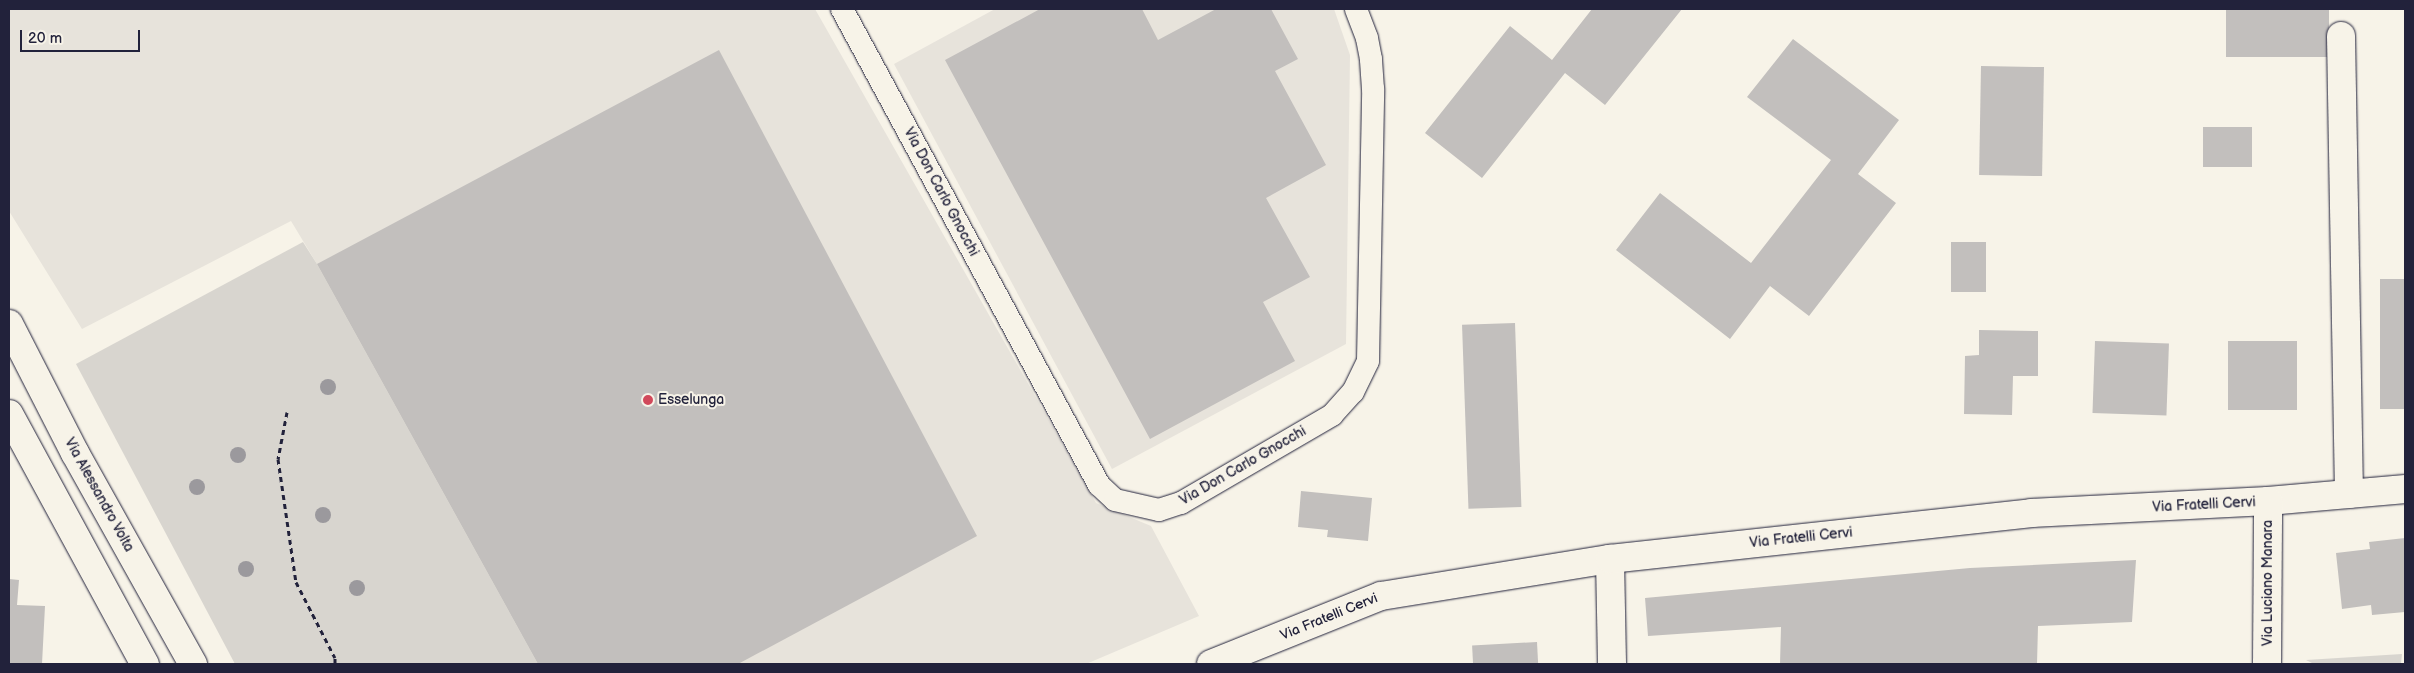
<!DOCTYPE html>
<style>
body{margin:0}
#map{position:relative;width:2414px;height:673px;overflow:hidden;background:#f7f3e8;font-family:"Balsamiq Sans",sans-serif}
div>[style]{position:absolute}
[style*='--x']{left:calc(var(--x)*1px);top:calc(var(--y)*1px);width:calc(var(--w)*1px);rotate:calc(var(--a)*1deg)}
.built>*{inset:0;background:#e7e3db}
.green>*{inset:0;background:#d8d5cf}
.building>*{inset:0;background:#c2bfbd;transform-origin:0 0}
.path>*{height:3px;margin-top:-1.5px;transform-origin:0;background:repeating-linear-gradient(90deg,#22223b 0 5px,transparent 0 9px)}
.roads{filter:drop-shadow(0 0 1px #22223b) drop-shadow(0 0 1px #22223b)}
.service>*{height:22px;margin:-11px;padding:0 11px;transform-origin:11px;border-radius:11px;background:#f7f3e8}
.minor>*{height:28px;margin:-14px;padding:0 14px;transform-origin:14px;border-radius:14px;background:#f7f3e8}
.secondary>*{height:28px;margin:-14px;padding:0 14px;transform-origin:14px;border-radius:14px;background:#f7f3e8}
.trees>*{width:16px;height:16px;margin:-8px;border-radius:50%;background:#9b999d}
.dots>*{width:14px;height:14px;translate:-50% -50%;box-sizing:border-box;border:2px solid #f7f3e8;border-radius:50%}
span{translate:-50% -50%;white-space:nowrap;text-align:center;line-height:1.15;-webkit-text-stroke:4px #f7f3e8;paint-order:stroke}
.street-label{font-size:14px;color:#22223b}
.poi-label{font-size:14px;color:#22223b}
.left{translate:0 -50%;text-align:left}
.frame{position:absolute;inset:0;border:10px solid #22223b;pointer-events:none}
.scale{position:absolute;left:20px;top:30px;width:120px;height:22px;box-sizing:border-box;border:2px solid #22223b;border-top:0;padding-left:6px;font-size:15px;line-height:18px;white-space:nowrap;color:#22223b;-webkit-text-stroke:4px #f7f3e8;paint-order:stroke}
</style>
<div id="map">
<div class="built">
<i style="clip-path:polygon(9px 9px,815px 9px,1096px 503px,1151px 526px,1199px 616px,1086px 664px,538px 664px,317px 264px,291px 221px,82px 329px,9px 211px)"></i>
<i style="clip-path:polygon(995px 9px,1334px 9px,1350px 55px,1346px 344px,1112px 469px,894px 64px)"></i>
</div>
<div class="green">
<i style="clip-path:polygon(303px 242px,317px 264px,538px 664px,235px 664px,76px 364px)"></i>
<i style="clip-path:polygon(2402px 654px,2401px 664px,2314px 664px,2306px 660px)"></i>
</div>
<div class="building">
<i style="clip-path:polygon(1040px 9px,1142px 9px,1158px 40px,1216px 9px,1271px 9px,1298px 59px,1275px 71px,1326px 165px,1266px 198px,1310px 277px,1263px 302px,1295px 361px,1150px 439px,945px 60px)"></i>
<i style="clip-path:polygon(1592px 9px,1682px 9px,1605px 105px,1565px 73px,1482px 178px,1425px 133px,1510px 26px,1552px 60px)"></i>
<i style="left:2226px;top:9px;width:103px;height:48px"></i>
<i style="clip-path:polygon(1793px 39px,1899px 120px,1858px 174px,1896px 203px,1809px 316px,1770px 286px,1730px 339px,1616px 250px,1660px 193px,1751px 263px,1831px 160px,1747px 97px)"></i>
<i style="clip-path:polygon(719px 50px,977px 536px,738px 664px,538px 664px,317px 264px)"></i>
<i style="left:1981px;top:66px;width:63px;height:109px;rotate:1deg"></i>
<i style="left:2203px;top:127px;width:49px;height:40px"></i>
<i style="left:1951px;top:242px;width:35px;height:50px"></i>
<i style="left:2380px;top:279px;width:25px;height:130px"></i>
<i style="left:1515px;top:323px;width:184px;height:53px;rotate:88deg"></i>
<i style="clip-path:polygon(1979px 330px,2038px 331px,2038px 376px,2013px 376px,2012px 415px,1964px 414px,1965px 356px,1979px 355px)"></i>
<i style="left:2095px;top:341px;width:74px;height:72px;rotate:2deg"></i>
<i style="left:2228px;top:341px;width:69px;height:69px"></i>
<i style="clip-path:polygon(1301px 491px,1372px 498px,1368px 541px,1327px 537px,1328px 530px,1298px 527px)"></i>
<i style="clip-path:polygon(2405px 538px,2405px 612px,2372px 615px,2371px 605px,2342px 609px,2336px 553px,2370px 549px,2369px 542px)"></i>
<i style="clip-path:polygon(2136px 560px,2132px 622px,2038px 626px,2037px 664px,1780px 664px,1781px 627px,1648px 636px,1645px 598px,1970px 568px)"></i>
<i style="clip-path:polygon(9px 579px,19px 580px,17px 605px,45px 606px,42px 664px,9px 664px)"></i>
<i style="left:1537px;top:642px;width:22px;height:65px;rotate:87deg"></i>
</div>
<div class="path">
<i style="--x:287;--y:412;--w:48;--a:100.8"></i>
<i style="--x:278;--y:459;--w:124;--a:81.7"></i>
<i style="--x:296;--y:582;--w:85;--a:62.8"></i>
<i style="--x:335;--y:658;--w:6;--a:90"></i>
</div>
<div class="roads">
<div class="service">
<i style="--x:842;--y:9;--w:541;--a:61.63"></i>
<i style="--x:1099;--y:485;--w:22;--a:43"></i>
<i style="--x:1115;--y:500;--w:45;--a:12.8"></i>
<i style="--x:1159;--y:510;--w:23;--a:-18"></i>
<i style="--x:1181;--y:503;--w:175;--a:-30.2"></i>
<i style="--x:1332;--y:415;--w:31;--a:-48"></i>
<i style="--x:1353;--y:392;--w:34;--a:-64"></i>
<i style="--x:1368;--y:361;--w:272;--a:-88.9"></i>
<i style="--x:1373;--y:89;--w:30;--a:-94"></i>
<i style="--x:1371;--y:59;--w:21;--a:-101"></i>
<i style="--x:1367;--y:38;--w:31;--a:-111"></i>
</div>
<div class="minor">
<i style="--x:2341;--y:36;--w:458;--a:89"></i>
<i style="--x:1610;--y:559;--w:105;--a:88.9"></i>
<i style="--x:1211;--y:664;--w:183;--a:-21.8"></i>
<i style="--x:1381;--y:596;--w:232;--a:-9.2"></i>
<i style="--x:1610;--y:559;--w:424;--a:-6.2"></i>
<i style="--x:2031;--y:513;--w:237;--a:-2.9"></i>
<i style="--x:2268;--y:501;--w:138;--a:-5"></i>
<i style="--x:2267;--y:664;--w:163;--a:-89.6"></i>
</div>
<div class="secondary">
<i style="--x:9;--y:324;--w:145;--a:62.9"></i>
<i style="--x:75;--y:453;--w:242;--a:60.8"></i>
<i style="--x:9;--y:414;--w:285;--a:61.5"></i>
</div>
</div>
<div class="trees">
<i style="left:328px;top:387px"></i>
<i style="left:238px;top:455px"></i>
<i style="left:197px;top:487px"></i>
<i style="left:323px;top:515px"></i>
<i style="left:246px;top:569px"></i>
<i style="left:357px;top:588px"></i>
</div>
<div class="dots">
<i style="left:648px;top:400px;background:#d1495b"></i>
</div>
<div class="street-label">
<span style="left:941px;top:192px;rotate:62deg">Via Don Carlo Gnocchi</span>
<span style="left:1243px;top:466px;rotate:-30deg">Via Don Carlo Gnocchi</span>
<span style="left:99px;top:495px;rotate:61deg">Via Alessandro Volta</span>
<span style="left:2204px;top:505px;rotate:-3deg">Via Fratelli Cervi</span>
<span style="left:1801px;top:538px;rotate:-6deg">Via Fratelli Cervi</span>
<span style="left:2268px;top:583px;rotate:-90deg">Via Luciano Manara</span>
<span style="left:1329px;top:617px;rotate:-22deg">Via Fratelli Cervi</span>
</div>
<div class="poi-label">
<span class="left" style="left:658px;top:400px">Esselunga</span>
</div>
<div class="frame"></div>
<div class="scale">20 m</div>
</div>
